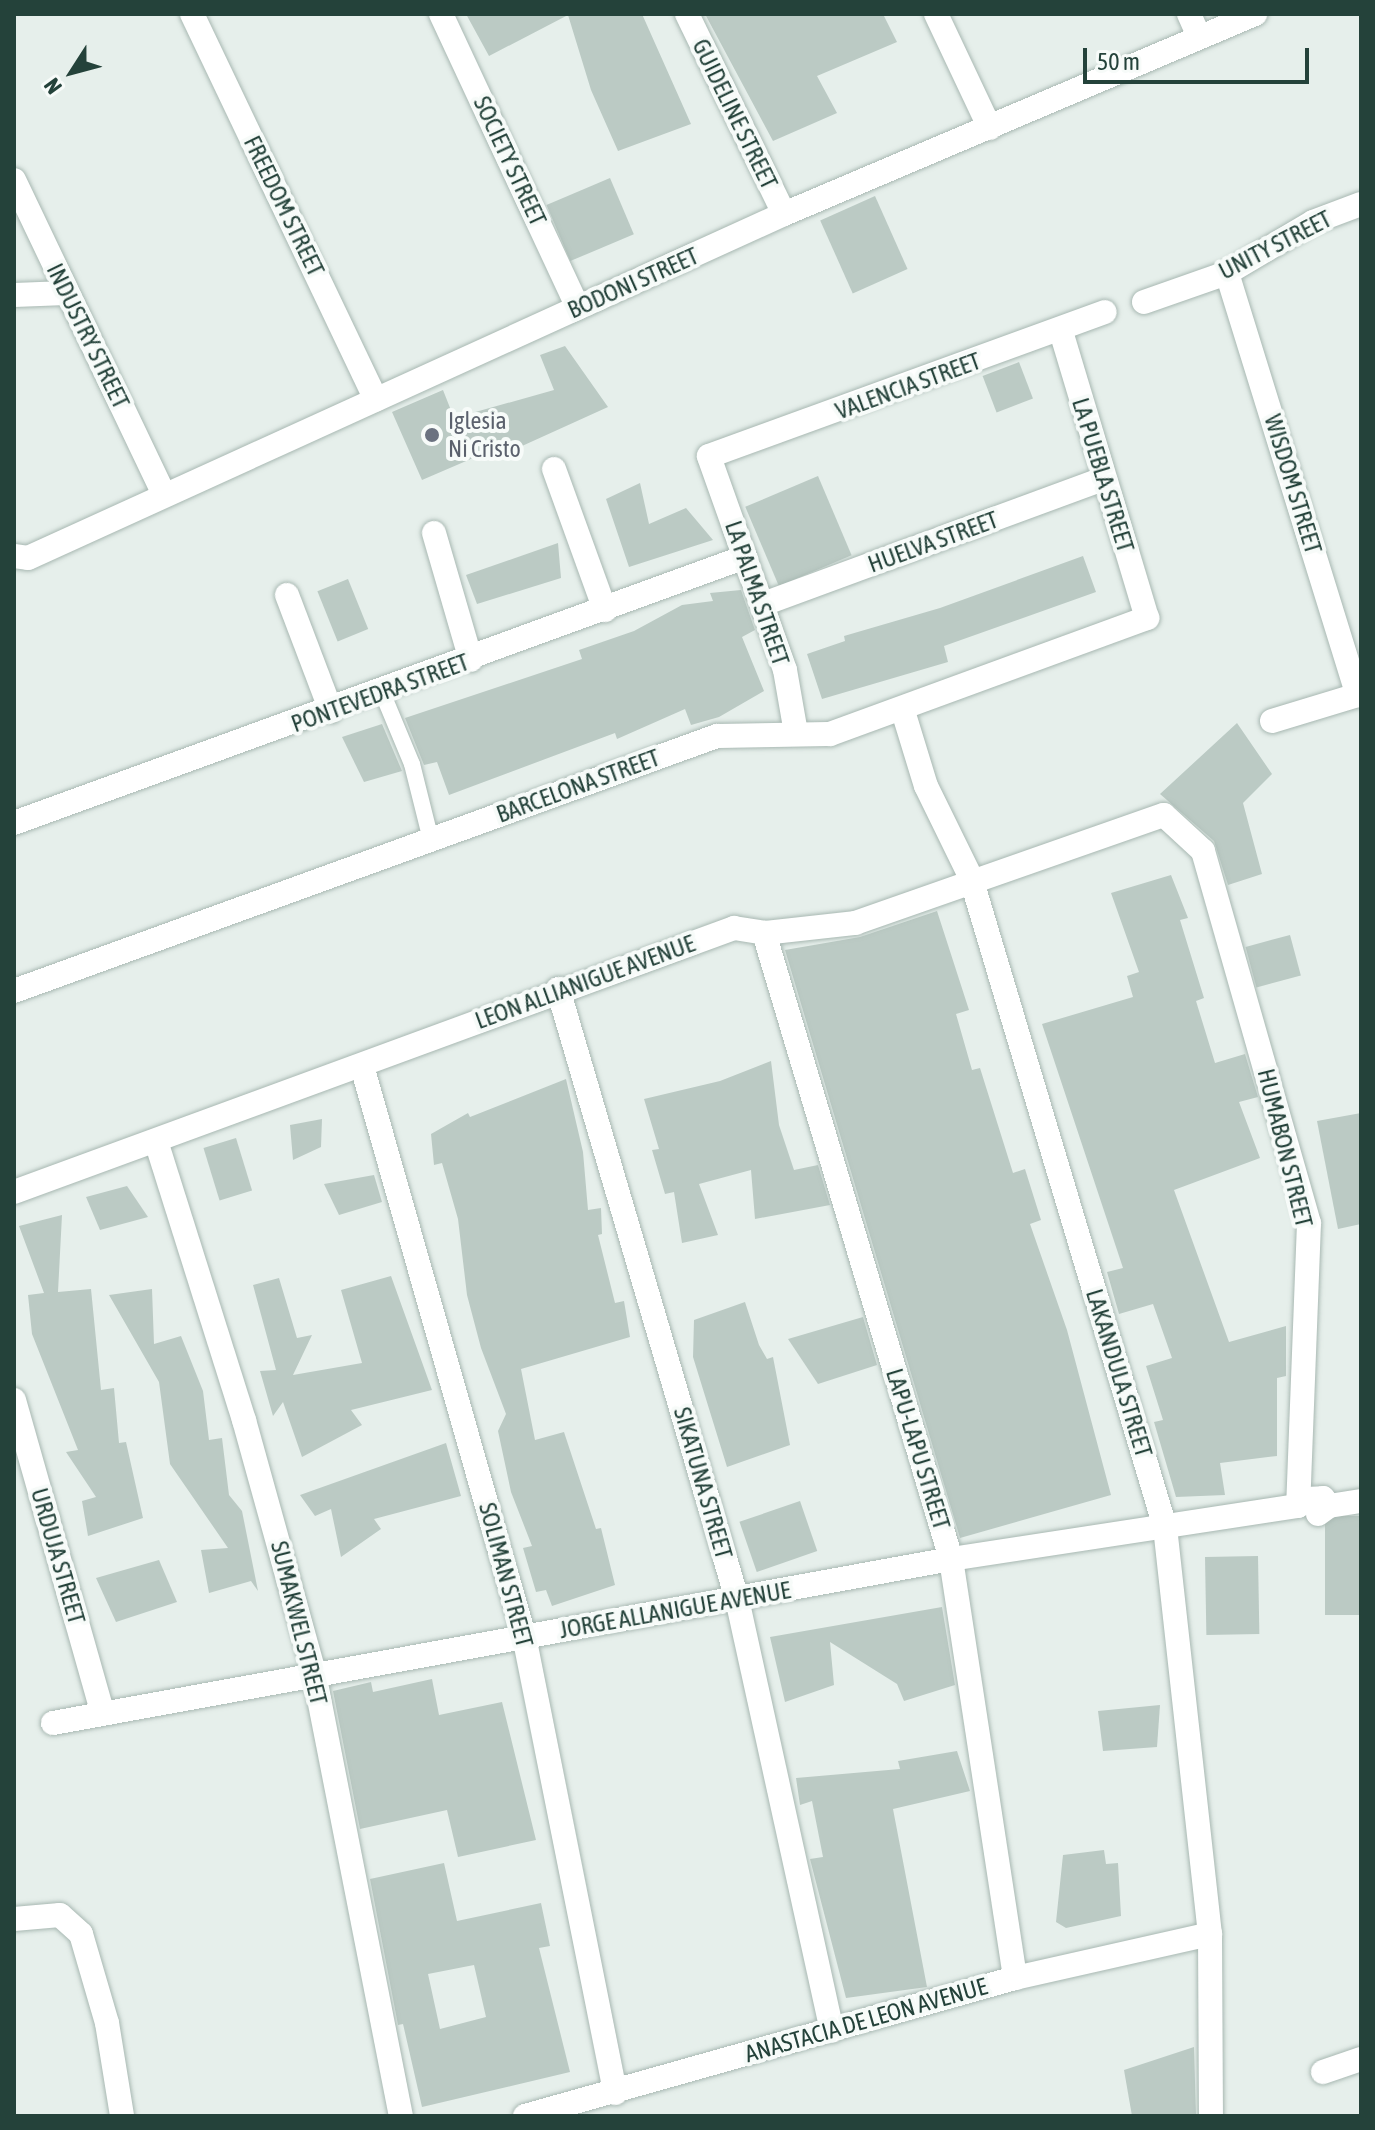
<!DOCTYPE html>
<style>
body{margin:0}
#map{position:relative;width:1375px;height:2130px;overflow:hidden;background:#e6efeb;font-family:"Asap Condensed",sans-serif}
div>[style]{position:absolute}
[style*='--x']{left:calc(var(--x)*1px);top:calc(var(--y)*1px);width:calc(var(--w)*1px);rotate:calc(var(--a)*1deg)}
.building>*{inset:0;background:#bbcac4;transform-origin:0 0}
.roads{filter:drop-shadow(0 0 2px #a8b8b2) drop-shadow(0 0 2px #a8b8b2)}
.service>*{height:16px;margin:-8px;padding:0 8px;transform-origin:8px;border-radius:8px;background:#fff}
.pedestrian>*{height:24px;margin:-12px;padding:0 12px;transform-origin:12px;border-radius:12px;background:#fff}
.minor>*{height:24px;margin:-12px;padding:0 12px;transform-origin:12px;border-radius:12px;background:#fff}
.dots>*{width:22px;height:22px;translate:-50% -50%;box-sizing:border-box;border:4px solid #f7fbf9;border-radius:50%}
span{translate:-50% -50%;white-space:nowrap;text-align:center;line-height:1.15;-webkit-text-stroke:8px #f7fbf9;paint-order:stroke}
.street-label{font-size:24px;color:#24423a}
.worship-label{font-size:24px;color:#5b616d}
.left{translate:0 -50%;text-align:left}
.frame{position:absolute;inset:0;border:16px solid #24423a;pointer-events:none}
.north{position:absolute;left:32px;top:32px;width:80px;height:80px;-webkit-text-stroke:6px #f7fbf9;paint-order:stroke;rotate:234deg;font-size:22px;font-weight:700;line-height:32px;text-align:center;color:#24423a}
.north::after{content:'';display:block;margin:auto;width:28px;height:36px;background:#24423a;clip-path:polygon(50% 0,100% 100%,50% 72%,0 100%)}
.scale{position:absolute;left:1083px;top:48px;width:226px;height:36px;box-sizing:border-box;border:4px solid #24423a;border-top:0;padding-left:10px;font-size:24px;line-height:28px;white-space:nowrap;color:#24423a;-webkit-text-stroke:6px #f7fbf9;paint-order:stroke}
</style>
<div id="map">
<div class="building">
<i style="clip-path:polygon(466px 14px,642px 14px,691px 124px,618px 151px,591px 90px,568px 15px,489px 56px)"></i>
<i style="clip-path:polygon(705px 14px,883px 14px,897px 42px,817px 76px,837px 113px,773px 141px)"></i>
<i style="left:610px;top:178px;width:61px;height:69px;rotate:67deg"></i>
<i style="left:875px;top:196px;width:80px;height:60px;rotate:66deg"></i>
<i style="clip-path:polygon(565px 346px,608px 407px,511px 451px,508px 443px,422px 480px,392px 412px,443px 390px,454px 418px,554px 390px,540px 355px)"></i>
<i style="left:1019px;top:362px;width:39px;height:39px;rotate:69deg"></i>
<i style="left:818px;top:476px;width:86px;height:79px;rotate:67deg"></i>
<i style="clip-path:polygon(640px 483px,649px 524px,686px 508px,713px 540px,629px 567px,606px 499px)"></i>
<i style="clip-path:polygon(558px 543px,561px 578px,477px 604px,466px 575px)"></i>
<i style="clip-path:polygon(1083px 556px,1096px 592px,944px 646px,948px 662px,822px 699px,807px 654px,845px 641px,844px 636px,940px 608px)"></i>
<i style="left:348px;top:579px;width:54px;height:33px;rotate:68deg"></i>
<i style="clip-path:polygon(741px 590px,755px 630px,742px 637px,764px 691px,719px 717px,691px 725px,685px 709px,617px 739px,615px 733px,449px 795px,437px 762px,424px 765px,405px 718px,582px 659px,579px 650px,634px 631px,682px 605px,713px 601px,710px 593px)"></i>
<i style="clip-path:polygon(1237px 723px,1272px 774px,1243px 803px,1262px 874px,1228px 885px,1214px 841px,1160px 794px)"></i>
<i style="clip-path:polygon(382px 724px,402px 771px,364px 782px,342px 737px)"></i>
<i style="clip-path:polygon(1171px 875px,1188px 918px,1180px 920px,1204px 998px,1196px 1001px,1215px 1063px,1245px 1054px,1258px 1097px,1239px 1102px,1260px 1158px,1174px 1190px,1229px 1342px,1286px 1326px,1286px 1376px,1277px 1378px,1277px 1456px,1220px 1463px,1225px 1495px,1176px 1497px,1154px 1422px,1163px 1420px,1146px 1366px,1172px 1358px,1153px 1304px,1119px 1314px,1107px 1272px,1123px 1268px,1042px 1024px,1133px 997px,1127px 976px,1139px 972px,1111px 893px)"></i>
<i style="clip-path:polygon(937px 911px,969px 1010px,956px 1014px,972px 1070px,980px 1068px,1013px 1173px,1025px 1169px,1041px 1220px,1030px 1224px,1067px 1330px,1111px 1495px,960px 1538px,785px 950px,860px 937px)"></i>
<i style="left:1290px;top:935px;width:42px;height:46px;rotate:75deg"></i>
<i style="clip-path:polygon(771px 1061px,779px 1125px,794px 1170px,818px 1165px,830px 1205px,755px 1219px,751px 1170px,699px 1184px,718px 1235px,682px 1243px,674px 1192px,665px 1194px,652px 1150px,659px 1149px,644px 1099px,720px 1081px)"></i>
<i style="clip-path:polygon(566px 1079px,583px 1152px,588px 1210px,601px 1208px,602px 1234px,598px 1235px,615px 1303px,624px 1301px,630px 1337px,521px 1369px,535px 1440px,564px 1432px,596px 1529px,601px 1528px,615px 1585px,552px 1606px,546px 1590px,536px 1592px,523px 1548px,532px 1546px,511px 1492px,498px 1431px,506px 1414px,481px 1348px,467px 1295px,458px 1219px,442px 1163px,434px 1165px,431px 1134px,468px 1113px,470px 1117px)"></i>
<i style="clip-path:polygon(1361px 1113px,1361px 1224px,1338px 1229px,1317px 1121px)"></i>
<i style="clip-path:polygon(322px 1119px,321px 1147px,293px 1160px,290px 1125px)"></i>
<i style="left:236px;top:1138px;width:55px;height:34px;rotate:73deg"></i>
<i style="clip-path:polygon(374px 1175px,382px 1202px,339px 1215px,324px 1184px)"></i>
<i style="clip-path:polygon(127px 1186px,148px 1217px,100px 1230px,86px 1197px)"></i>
<i style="clip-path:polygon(62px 1215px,58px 1292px,91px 1289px,101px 1390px,114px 1388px,119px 1443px,126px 1442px,143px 1518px,88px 1536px,82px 1501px,96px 1497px,66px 1452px,78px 1450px,32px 1334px,28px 1295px,44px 1293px,19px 1226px)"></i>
<i style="clip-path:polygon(391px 1276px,432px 1390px,351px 1410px,362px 1425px,302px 1457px,283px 1402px,273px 1416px,260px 1371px,276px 1370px,253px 1285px,279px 1278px,297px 1338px,312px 1335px,293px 1375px,362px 1363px,341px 1290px)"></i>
<i style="clip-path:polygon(152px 1289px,154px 1344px,181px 1336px,203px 1391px,209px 1440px,222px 1438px,229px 1495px,242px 1511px,258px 1591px,251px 1581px,209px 1593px,201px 1550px,228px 1548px,170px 1464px,159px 1382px,109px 1295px)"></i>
<i style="clip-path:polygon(745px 1302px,759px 1345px,767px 1359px,773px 1357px,790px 1445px,727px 1467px,693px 1357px,694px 1320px)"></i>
<i style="clip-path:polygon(863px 1317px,877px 1365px,818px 1384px,788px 1339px)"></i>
<i style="clip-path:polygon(446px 1443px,461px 1496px,374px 1519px,381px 1529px,341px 1557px,331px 1509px,315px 1516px,300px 1495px)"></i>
<i style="left:800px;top:1501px;width:53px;height:64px;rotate:71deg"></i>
<i style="left:1361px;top:1516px;width:99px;height:36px;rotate:90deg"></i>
<i style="left:1258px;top:1556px;width:78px;height:53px;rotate:89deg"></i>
<i style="clip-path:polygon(159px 1560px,177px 1602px,116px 1622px,96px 1578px)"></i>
<i style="clip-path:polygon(942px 1607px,955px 1685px,904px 1701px,897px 1684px,830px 1642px,834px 1685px,785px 1702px,770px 1637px)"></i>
<i style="clip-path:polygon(432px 1679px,439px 1715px,502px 1702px,536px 1840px,458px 1857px,447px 1810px,360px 1829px,333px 1691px,371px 1682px,373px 1692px)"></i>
<i style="clip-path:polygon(1160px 1705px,1157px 1747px,1103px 1751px,1098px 1711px)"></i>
<i style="clip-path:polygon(957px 1751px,970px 1791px,893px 1809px,927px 1987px,846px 1998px,810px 1859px,823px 1857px,812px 1801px,800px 1805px,796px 1778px,900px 1769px,898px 1761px)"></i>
<i style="clip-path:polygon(1104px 1850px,1106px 1864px,1118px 1863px,1121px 1916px,1066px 1928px,1056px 1922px,1063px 1855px)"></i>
<i style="clip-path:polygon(evenodd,444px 1863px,457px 1921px,541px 1903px,550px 1946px,539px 1948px,570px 2072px,422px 2107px,403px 2024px,398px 2025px,370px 1879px,444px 1863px,474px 1965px,486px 2017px,440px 2029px,428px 1974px,474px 1965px)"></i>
<i style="clip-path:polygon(1194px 2047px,1196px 2116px,1132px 2116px,1124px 2070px)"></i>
</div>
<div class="roads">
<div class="service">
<i style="--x:382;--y:692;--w:78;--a:67.4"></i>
<i style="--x:412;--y:764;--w:78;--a:76"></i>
</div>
<div class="pedestrian">
<i style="--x:14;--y:1919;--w:46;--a:-5"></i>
<i style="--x:60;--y:1915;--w:28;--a:42"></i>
<i style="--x:81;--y:1934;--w:93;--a:73.7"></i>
<i style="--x:107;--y:2023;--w:94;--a:80.8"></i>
</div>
<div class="minor">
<i style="--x:192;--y:14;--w:427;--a:64.5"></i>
<i style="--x:441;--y:14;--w:324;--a:65"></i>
<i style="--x:687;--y:14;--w:222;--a:64.1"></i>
<i style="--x:936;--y:14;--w:126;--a:64.7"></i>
<i style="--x:1189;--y:14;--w:24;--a:66"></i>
<i style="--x:14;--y:180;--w:346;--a:64.5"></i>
<i style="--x:1227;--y:273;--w:442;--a:72.8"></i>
<i style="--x:14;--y:295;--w:52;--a:-2.2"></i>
<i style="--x:1144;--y:302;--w:88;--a:-19.3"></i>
<i style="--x:1227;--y:273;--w:100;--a:-30.7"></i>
<i style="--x:1313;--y:222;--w:51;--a:-20.6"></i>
<i style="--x:554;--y:469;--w:150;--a:70.1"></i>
<i style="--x:434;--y:533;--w:132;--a:73.8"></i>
<i style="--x:14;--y:556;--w:14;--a:8"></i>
<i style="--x:28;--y:558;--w:831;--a:-24.47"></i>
<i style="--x:784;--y:214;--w:512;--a:-23.01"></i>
<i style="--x:287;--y:595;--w:124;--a:69.2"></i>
<i style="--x:763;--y:604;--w:361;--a:-20.2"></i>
<i style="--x:903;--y:711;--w:78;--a:73"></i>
<i style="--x:926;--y:786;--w:102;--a:63.9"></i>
<i style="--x:971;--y:878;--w:677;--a:73.36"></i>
<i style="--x:1165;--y:1527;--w:409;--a:83.7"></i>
<i style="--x:1210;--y:1934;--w:182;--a:89.7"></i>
<i style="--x:1272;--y:721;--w:93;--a:-16.9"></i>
<i style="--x:796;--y:733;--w:64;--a:-99.9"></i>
<i style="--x:785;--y:670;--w:227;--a:-109.6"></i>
<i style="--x:709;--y:456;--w:421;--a:-20"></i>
<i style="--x:14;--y:823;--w:778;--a:-20"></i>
<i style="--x:764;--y:933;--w:653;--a:73.37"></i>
<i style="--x:951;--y:1559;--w:424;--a:81.3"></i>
<i style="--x:558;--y:989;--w:636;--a:73.65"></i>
<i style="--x:737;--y:1599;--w:442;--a:77.6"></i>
<i style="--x:14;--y:991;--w:748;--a:-19.94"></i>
<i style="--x:717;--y:736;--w:113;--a:-1"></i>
<i style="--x:830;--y:734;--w:338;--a:-20.1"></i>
<i style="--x:1147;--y:618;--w:300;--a:-106.7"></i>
<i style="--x:362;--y:1066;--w:593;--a:74.13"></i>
<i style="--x:524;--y:1636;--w:466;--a:78.7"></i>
<i style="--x:156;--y:1141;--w:293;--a:72.5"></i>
<i style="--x:244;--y:1420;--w:263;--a:74.5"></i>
<i style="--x:314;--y:1673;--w:451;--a:78.9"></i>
<i style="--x:14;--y:1192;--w:767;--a:-20.14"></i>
<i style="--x:734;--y:928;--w:30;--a:9"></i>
<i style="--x:764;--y:933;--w:92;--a:-6.3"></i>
<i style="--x:855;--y:923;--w:327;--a:-19.3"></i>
<i style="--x:1164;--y:815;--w:53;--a:42.7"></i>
<i style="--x:1203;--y:851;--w:387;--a:74.1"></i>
<i style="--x:1309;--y:1223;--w:283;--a:92.2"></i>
<i style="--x:14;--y:1400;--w:323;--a:74.2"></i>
<i style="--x:1318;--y:1514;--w:14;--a:-36"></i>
<i style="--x:1329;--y:1506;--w:32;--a:-9"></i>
<i style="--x:53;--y:1723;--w:913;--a:-10.35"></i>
<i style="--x:951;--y:1559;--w:351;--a:-8.7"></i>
<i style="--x:1298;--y:1506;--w:11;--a:-41"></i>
<i style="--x:1306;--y:1499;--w:17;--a:-3"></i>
<i style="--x:1323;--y:1498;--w:10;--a:53"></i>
<i style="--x:1323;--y:2072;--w:40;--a:-18.9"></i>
<i style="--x:525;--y:2116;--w:509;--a:-15.73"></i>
<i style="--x:1015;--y:1978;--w:200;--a:-12.7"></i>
</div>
</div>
<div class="dots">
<i style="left:432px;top:435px;background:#6b7280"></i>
</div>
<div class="street-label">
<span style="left:735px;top:114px;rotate:64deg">GUIDELINE STREET</span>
<span style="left:510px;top:161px;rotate:65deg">SOCIETY STREET</span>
<span style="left:284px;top:206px;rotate:64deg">FREEDOM STREET</span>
<span style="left:1275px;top:245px;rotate:-27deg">UNITY STREET</span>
<span style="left:633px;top:283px;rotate:-24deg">BODONI STREET</span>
<span style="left:88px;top:336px;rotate:64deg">INDUSTRY STREET</span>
<span style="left:908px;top:386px;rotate:-20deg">VALENCIA STREET</span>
<span style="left:1103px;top:475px;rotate:73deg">LA PUEBLA STREET</span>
<span style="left:1293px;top:484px;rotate:73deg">WISDOM STREET</span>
<span style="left:933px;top:542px;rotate:-20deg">HUELVA STREET</span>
<span style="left:757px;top:593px;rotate:71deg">LA PALMA STREET</span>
<span style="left:380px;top:693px;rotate:-20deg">PONTEVEDRA STREET</span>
<span style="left:578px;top:786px;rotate:-20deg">BARCELONA STREET</span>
<span style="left:585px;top:982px;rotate:-20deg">LEON ALLIANIGUE AVENUE</span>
<span style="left:1285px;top:1148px;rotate:76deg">HUMABON STREET</span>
<span style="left:1119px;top:1373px;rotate:73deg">LAKANDULA STREET</span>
<span style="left:918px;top:1449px;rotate:73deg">LAPU-LAPU STREET</span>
<span style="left:703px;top:1483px;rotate:74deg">SIKATUNA STREET</span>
<span style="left:58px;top:1556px;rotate:74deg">URDUJA STREET</span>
<span style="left:506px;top:1575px;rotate:75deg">SOLIMAN STREET</span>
<span style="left:675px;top:1610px;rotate:-10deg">JORGE ALLANIGUE AVENUE</span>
<span style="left:299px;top:1623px;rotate:76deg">SUMAKWEL STREET</span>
<span style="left:866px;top:2020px;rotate:-16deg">ANASTACIA DE LEON AVENUE</span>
</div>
<div class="worship-label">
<span class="left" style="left:448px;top:435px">Iglesia<br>Ni Cristo</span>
</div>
<div class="frame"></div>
<div class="north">N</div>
<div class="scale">50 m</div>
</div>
